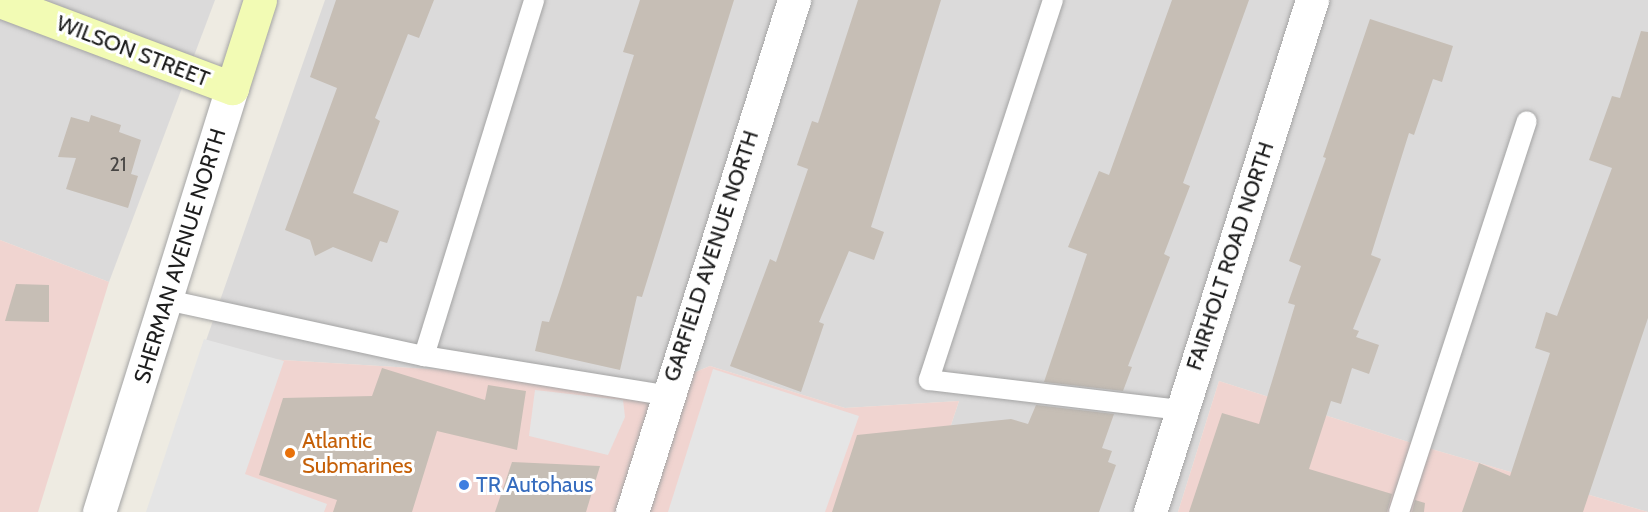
<!DOCTYPE html>
<style>
body{margin:0}
#map{position:relative;width:1648px;height:512px;overflow:hidden;background:#eeebe2;font-family:Cabin,sans-serif}
div>[style]{position:absolute}
[style*='--x']{left:calc(var(--x)*1px);top:calc(var(--y)*1px);width:calc(var(--w)*1px);rotate:calc(var(--a)*1deg)}
.residential>*{inset:0;background:#dbdada}
.commercial>*{inset:0;background:#f0d4d0}
.parking>*{inset:0;background:#e5e5e5}
.building>*{inset:0;background:#c6beb5}
.roads{filter:drop-shadow(0 0 2px #a4a4a4) drop-shadow(0 0 2px #a4a4a4)}
.service>*{height:20px;margin:-10px;padding:0 10px;transform-origin:10px;border-radius:10px;background:#fff}
.minor>*{height:33px;margin:-16.5px;padding:0 16.5px;transform-origin:16.5px;border-radius:16.5px;background:#fff}
.tertiary>*{height:33px;margin:-16.5px;padding:0 16.5px;transform-origin:16.5px;border-radius:16.5px;background:#fff}
.secondary>*{height:33px;margin:-16.5px;padding:0 16.5px;transform-origin:16.5px;border-radius:16.5px;background:#f2fbb4}
.dots>*{width:16px;height:16px;translate:-50% -50%;box-sizing:border-box;border:3px solid #fff;border-radius:50%}
span{translate:-50% -50%;white-space:nowrap;text-align:center;line-height:1.15;-webkit-text-stroke:6px #fff;paint-order:stroke}
.number-label{font-size:20px;color:#474543}
.number-label span{-webkit-text-stroke-width:0}
.street-label{font-size:22px;color:#1d1d1d}
.food-label{font-size:22px;color:#c56008}
.left{translate:0 -50%;text-align:left}
.shop-label{font-size:22px;color:#366cbe}
</style>
<div id="map">
<div class="residential">
<i style="clip-path:polygon(0 0,215px 0,109px 282px,0 240px)"></i>
<i style="clip-path:polygon(325px 0,1648px 0,1648px 512px,1421px 446px,1219px 381px,1178px 512px,922px 512px,959px 401px,845px 408px,710px 366px,632px 398px,510px 374px,201px 355px)"></i>
</div>
<div class="commercial">
<i style="clip-path:polygon(0 240px,109px 282px,38px 512px,0 512px)"></i>
<i style="clip-path:polygon(201px 355px,510px 374px,632px 398px,710px 366px,845px 408px,959px 401px,922px 512px,154px 512px)"></i>
<i style="clip-path:polygon(1219px 381px,1421px 446px,1648px 512px,1178px 512px)"></i>
</div>
<div class="parking">
<i style="clip-path:polygon(204px 339px,284px 361px,245px 474px,327px 504px,324px 512px,146px 512px)"></i>
<i style="clip-path:polygon(713px 369px,859px 416px,825px 512px,668px 512px)"></i>
<i style="clip-path:polygon(535px 390px,623px 400px,625px 417px,608px 455px,529px 436px)"></i>
</div>
<div class="building">
<i style="clip-path:polygon(336px 0,434px 0,419px 38px,408px 34px,375px 118px,380px 121px,353px 193px,399px 211px,387px 243px,380px 241px,372px 262px,333px 247px,315px 256px,310px 240px,285px 230px,337px 88px,310px 77px)"></i>
<i style="clip-path:polygon(640px 0,734px 0,642px 297px,637px 296px,620px 370px,535px 351px,542px 321px,549px 322px,562px 283px,634px 55px,623px 52px)"></i>
<i style="clip-path:polygon(858px 0,941px 0,871px 227px,884px 232px,874px 260px,849px 251px,819px 322px,824px 324px,801px 392px,730px 366px,770px 259px,776px 262px,808px 169px,797px 165px,812px 121px,818px 123px)"></i>
<i style="clip-path:polygon(1172px 0,1249px 0,1183px 183px,1190px 186px,1164px 254px,1170px 257px,1128px 366px,1132px 367px,1123px 391px,1044px 382px,1087px 254px,1068px 247px,1099px 171px,1109px 175px)"></i>
<i style="clip-path:polygon(1370px 19px,1453px 46px,1442px 82px,1433px 79px,1414px 135px,1409px 133px,1371px 255px,1381px 259px,1353px 329px,1359px 331px,1356px 337px,1379px 345px,1369px 374px,1352px 368px,1341px 404px,1331px 401px,1309px 469px,1392px 494px,1387px 512px,1189px 512px,1222px 413px,1259px 424px,1295px 305px,1288px 303px,1301px 266px,1289px 261px,1326px 158px,1323px 157px)"></i>
<i style="clip-path:polygon(1641px 31px,1648px 32px,1648px 318px,1583px 512px,1462px 512px,1479px 463px,1510px 476px,1550px 353px,1535px 348px,1546px 312px,1557px 316px,1612px 168px,1589px 160px,1612px 96px,1620px 98px)"></i>
<i style="clip-path:polygon(91px 115px,121px 125px,119px 132px,141px 140px,131px 174px,138px 176px,128px 208px,66px 189px,76px 158px,58px 157px,71px 117px,89px 122px)"></i>
<i style="clip-path:polygon(16px 284px,49px 285px,49px 322px,5px 321px)"></i>
<i style="clip-path:polygon(382px 368px,485px 400px,488px 385px,526px 391px,517px 450px,437px 431px,412px 512px,333px 512px,337px 500px,259px 475px,283px 398px,372px 396px)"></i>
<i style="clip-path:polygon(1036px 405px,1114px 414px,1102px 448px,1112px 451px,1108px 462px,1116px 465px,1099px 512px,832px 512px,857px 435px,1011px 419px,1028px 424px)"></i>
<i style="clip-path:polygon(512px 462px,600px 466px,586px 512px,495px 512px)"></i>
<i style="clip-path:polygon(1415px 500px,1425px 503px,1424px 512px,1412px 512px)"></i>
</div>
<div class="roads">
<div class="service">
<i style="--x:1053;--y:0;--w:400;--a:108.1"></i>
<i style="--x:929;--y:380;--w:253;--a:6.8"></i>
<i style="--x:167;--y:300;--w:263;--a:12.3"></i>
<i style="--x:424;--y:356;--w:245;--a:9.2"></i>
<i style="--x:424;--y:356;--w:373;--a:-72.8"></i>
<i style="--x:1399;--y:512;--w:411;--a:-71.9"></i>
</div>
<div class="minor">
<i style="--x:632;--y:512;--w:537;--a:-72.44"></i>
<i style="--x:1150;--y:512;--w:537;--a:-72.44"></i>
</div>
<div class="tertiary">
<i style="--x:99;--y:512;--w:444;--a:-72.6"></i>
</div>
<div class="secondary">
<i style="--x:0;--y:1;--w:248;--a:20.6"></i>
<i style="--x:232;--y:88;--w:92;--a:-72.3"></i>
</div>
</div>
<div class="dots">
<i style="left:290px;top:453px;background:#e8710a"></i>
<i style="left:464px;top:485px;background:#3f7fe0"></i>
</div>
<div class="number-label">
<span style="left:118px;top:164px">21</span>
</div>
<div class="street-label">
<span style="left:133px;top:51px;rotate:21deg">WILSON STREET</span>
<span style="left:180px;top:256px;rotate:-73deg">SHERMAN AVENUE NORTH</span>
<span style="left:711px;top:256px;rotate:-72deg">GARFIELD AVENUE NORTH</span>
<span style="left:1230px;top:256px;rotate:-72deg">FAIRHOLT ROAD NORTH</span>
</div>
<div class="food-label">
<span class="left" style="left:302px;top:453px">Atlantic<br>Submarines</span>
</div>
<div class="shop-label">
<span class="left" style="left:476px;top:485px">TR Autohaus</span>
</div>
</div>
